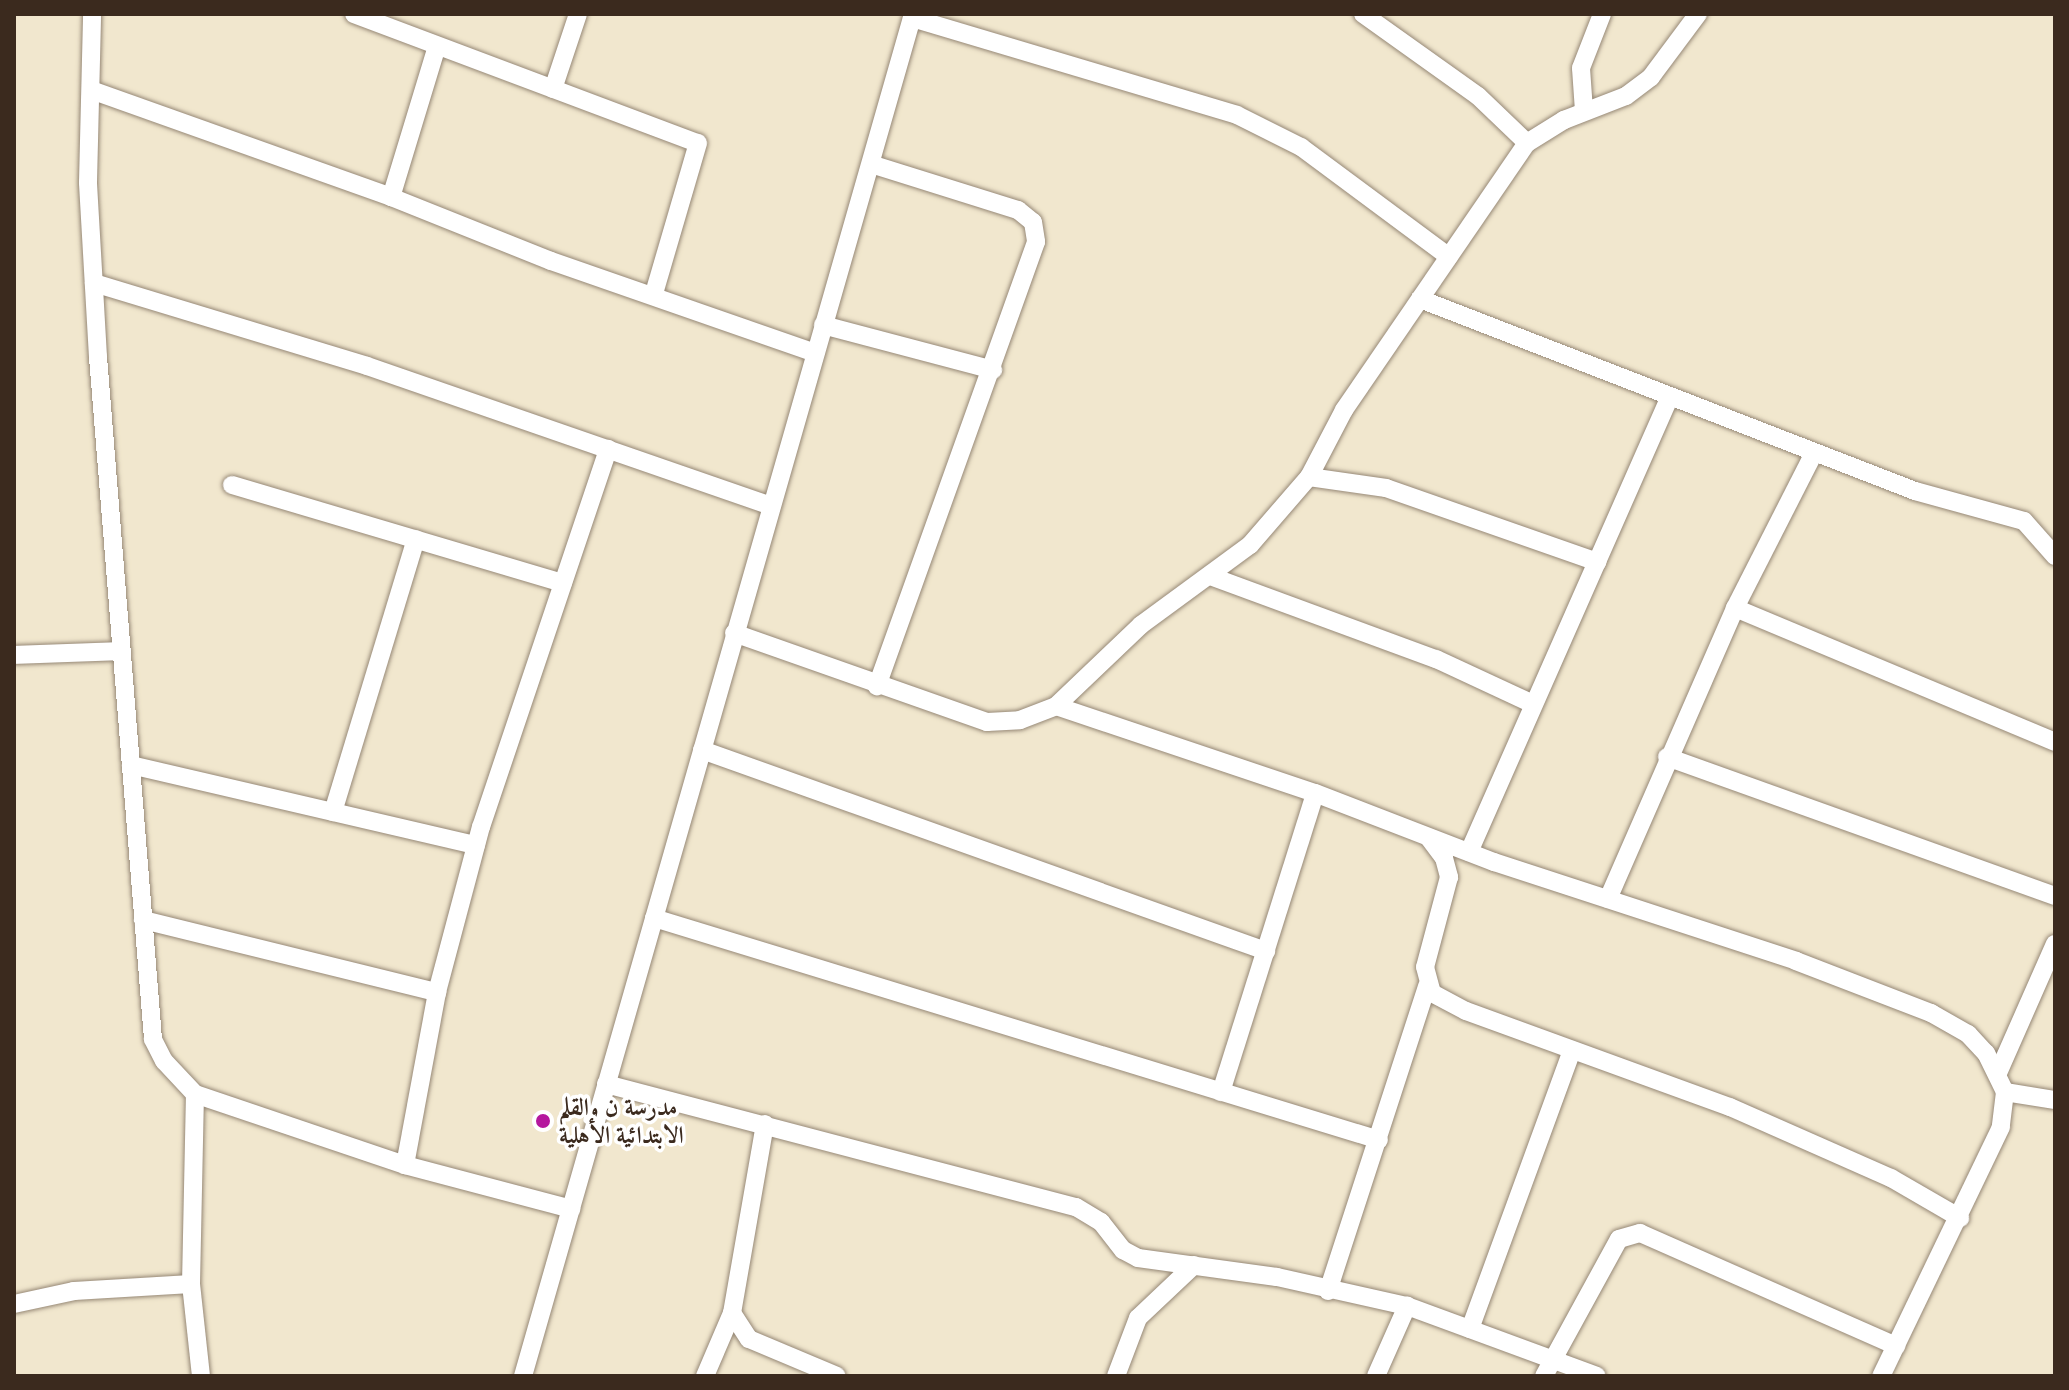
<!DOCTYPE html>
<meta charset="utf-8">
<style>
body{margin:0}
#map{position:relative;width:2069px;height:1390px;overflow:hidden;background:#f1e7ce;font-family:"Libre Caslon Text",Amiri,serif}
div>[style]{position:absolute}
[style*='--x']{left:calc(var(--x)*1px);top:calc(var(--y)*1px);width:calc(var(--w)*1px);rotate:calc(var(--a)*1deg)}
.roads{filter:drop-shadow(0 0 2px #968876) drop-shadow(0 0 2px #968876)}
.minor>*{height:18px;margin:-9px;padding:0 9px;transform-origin:9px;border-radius:9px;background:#fff}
.dots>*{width:22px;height:22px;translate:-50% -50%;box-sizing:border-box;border:4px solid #fff;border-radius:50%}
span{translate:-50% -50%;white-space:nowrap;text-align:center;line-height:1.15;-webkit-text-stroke:7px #fff;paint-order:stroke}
.poi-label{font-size:24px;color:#3b2a1e;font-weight:700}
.left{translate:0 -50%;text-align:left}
.frame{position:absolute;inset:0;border:16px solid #3b2a1e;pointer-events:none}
</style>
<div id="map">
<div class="roads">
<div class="minor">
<i style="--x:354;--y:14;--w:367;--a:20.6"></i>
<i style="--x:698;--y:143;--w:156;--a:106.3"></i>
<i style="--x:1363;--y:14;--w:141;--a:35.5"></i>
<i style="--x:1478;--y:96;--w:68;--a:43.8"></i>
<i style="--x:912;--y:18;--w:339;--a:16.6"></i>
<i style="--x:1237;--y:115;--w:72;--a:26.6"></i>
<i style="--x:1301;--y:147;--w:184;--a:36.6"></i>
<i style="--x:437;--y:46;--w:158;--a:106.9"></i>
<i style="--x:391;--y:197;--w:172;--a:21.8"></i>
<i style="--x:551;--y:261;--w:280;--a:19.2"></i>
<i style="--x:553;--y:89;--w:79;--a:-71.6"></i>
<i style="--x:94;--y:91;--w:315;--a:19.6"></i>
<i style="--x:1584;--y:111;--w:43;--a:-94"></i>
<i style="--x:1581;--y:68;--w:58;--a:-68.7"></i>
<i style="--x:874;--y:165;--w:151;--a:17.4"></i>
<i style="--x:1018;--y:210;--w:19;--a:39"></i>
<i style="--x:1033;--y:222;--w:20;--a:81"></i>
<i style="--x:1036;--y:242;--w:472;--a:109.7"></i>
<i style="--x:94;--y:283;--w:285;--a:16.9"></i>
<i style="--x:367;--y:366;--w:428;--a:19.1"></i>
<i style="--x:1420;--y:299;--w:531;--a:21.2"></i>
<i style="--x:1915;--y:491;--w:113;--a:15.4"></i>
<i style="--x:2024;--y:521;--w:47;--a:48.5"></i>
<i style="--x:823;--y:325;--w:176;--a:14.8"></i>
<i style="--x:1309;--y:477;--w:78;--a:8.1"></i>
<i style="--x:1386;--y:488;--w:224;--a:19.3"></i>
<i style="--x:232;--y:485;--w:345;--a:16.5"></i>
<i style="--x:1210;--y:576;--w:241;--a:20.2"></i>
<i style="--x:1436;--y:659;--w:105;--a:24.9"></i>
<i style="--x:1735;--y:608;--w:347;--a:22.7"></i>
<i style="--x:734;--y:633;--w:268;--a:19.4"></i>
<i style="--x:987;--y:722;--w:33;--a:-3"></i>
<i style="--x:1020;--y:720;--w:39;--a:-21"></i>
<i style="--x:1056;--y:706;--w:117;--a:-43.6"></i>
<i style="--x:1141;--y:625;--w:135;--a:-36.3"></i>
<i style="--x:1250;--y:545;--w:90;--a:-49.1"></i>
<i style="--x:1309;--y:477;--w:76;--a:-62.4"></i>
<i style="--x:1344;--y:410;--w:324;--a:-55.6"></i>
<i style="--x:1527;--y:143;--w:44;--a:-31.9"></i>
<i style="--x:1564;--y:120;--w:66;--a:-21.2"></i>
<i style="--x:1626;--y:96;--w:31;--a:-37"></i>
<i style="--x:1651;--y:77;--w:79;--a:-53.3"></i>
<i style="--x:14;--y:655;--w:107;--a:-2.1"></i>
<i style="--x:1056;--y:706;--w:273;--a:18.6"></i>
<i style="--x:1315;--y:793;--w:192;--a:21.1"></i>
<i style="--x:1494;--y:862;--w:318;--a:18.1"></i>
<i style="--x:1796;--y:961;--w:145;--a:21.1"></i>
<i style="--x:1931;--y:1013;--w:43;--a:29.6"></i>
<i style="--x:1968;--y:1034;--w:26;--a:47"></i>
<i style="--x:1986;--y:1053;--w:43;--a:64"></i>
<i style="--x:2005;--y:1092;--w:35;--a:97"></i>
<i style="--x:2001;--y:1127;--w:276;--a:115.7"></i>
<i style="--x:702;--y:750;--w:599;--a:19.62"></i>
<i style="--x:1667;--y:757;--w:412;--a:19.7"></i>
<i style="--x:131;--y:765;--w:354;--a:13.1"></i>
<i style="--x:333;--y:812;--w:285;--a:-73.1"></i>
<i style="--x:1429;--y:838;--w:25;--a:53"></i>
<i style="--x:1444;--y:858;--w:20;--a:75"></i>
<i style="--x:1449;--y:877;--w:93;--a:104.9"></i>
<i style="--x:1425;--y:967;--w:27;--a:75"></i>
<i style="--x:1432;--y:993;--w:38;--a:28"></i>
<i style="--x:1466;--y:1011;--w:281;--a:20"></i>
<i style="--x:1730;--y:1107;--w:176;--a:23.8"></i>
<i style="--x:1891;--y:1178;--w:80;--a:30.1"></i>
<i style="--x:1469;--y:852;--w:498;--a:-66.2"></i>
<i style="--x:1608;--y:899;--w:318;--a:-66.4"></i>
<i style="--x:1735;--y:608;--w:174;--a:-63"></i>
<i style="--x:654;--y:918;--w:758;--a:17.02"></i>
<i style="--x:143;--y:920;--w:303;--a:13.8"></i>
<i style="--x:1998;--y:1073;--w:141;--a:-66.2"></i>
<i style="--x:606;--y:1084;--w:486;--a:14.7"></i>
<i style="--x:1076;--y:1207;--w:29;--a:31"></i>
<i style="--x:1101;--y:1222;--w:36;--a:52"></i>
<i style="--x:1123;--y:1250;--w:17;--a:28"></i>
<i style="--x:1138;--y:1258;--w:140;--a:7.8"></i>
<i style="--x:1277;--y:1277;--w:133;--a:12.6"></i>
<i style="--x:1407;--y:1306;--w:202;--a:20.2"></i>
<i style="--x:1221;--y:1092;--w:313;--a:-72.5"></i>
<i style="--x:2005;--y:1092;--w:51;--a:9.1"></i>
<i style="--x:195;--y:1094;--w:222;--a:18.7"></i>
<i style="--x:405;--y:1165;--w:172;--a:14.8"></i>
<i style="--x:765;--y:1124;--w:192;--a:99.9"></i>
<i style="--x:732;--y:1313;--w:31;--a:57"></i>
<i style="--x:749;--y:1339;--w:95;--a:22.8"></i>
<i style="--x:405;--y:1165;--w:176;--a:-79.5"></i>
<i style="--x:437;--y:992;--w:171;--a:-75.1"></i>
<i style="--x:481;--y:827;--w:399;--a:-71.4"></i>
<i style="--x:191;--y:1284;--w:93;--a:83.8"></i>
<i style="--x:1328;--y:1291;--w:321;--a:-72"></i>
<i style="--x:14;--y:1304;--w:61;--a:-12.2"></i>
<i style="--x:74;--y:1291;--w:117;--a:-3.4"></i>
<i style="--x:191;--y:1284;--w:190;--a:-88.8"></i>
<i style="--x:195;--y:1094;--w:45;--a:-133.2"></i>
<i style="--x:164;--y:1061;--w:25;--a:-117"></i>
<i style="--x:153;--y:1039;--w:684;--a:-94.61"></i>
<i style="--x:98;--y:357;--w:175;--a:-93.3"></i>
<i style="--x:88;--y:182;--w:168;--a:-88.6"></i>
<i style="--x:1470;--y:1329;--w:297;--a:-69.9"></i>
<i style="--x:523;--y:1376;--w:1417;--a:-74.02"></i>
<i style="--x:705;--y:1376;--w:69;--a:-66.8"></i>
<i style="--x:1116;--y:1376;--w:62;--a:-69.2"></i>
<i style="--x:1138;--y:1318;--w:77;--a:-43.4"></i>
<i style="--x:1376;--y:1376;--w:77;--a:-66.1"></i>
<i style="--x:1544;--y:1376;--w:156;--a:-61.3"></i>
<i style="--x:1619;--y:1239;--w:22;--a:-16"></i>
<i style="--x:1640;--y:1233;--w:280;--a:23.8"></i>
</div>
</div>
<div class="dots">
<i style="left:543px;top:1121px;background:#b5179e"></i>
</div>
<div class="poi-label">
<span class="left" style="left:559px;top:1121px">مدرسة ن والقلم<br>الابتدائية الأهلية</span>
</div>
<div class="frame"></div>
</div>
